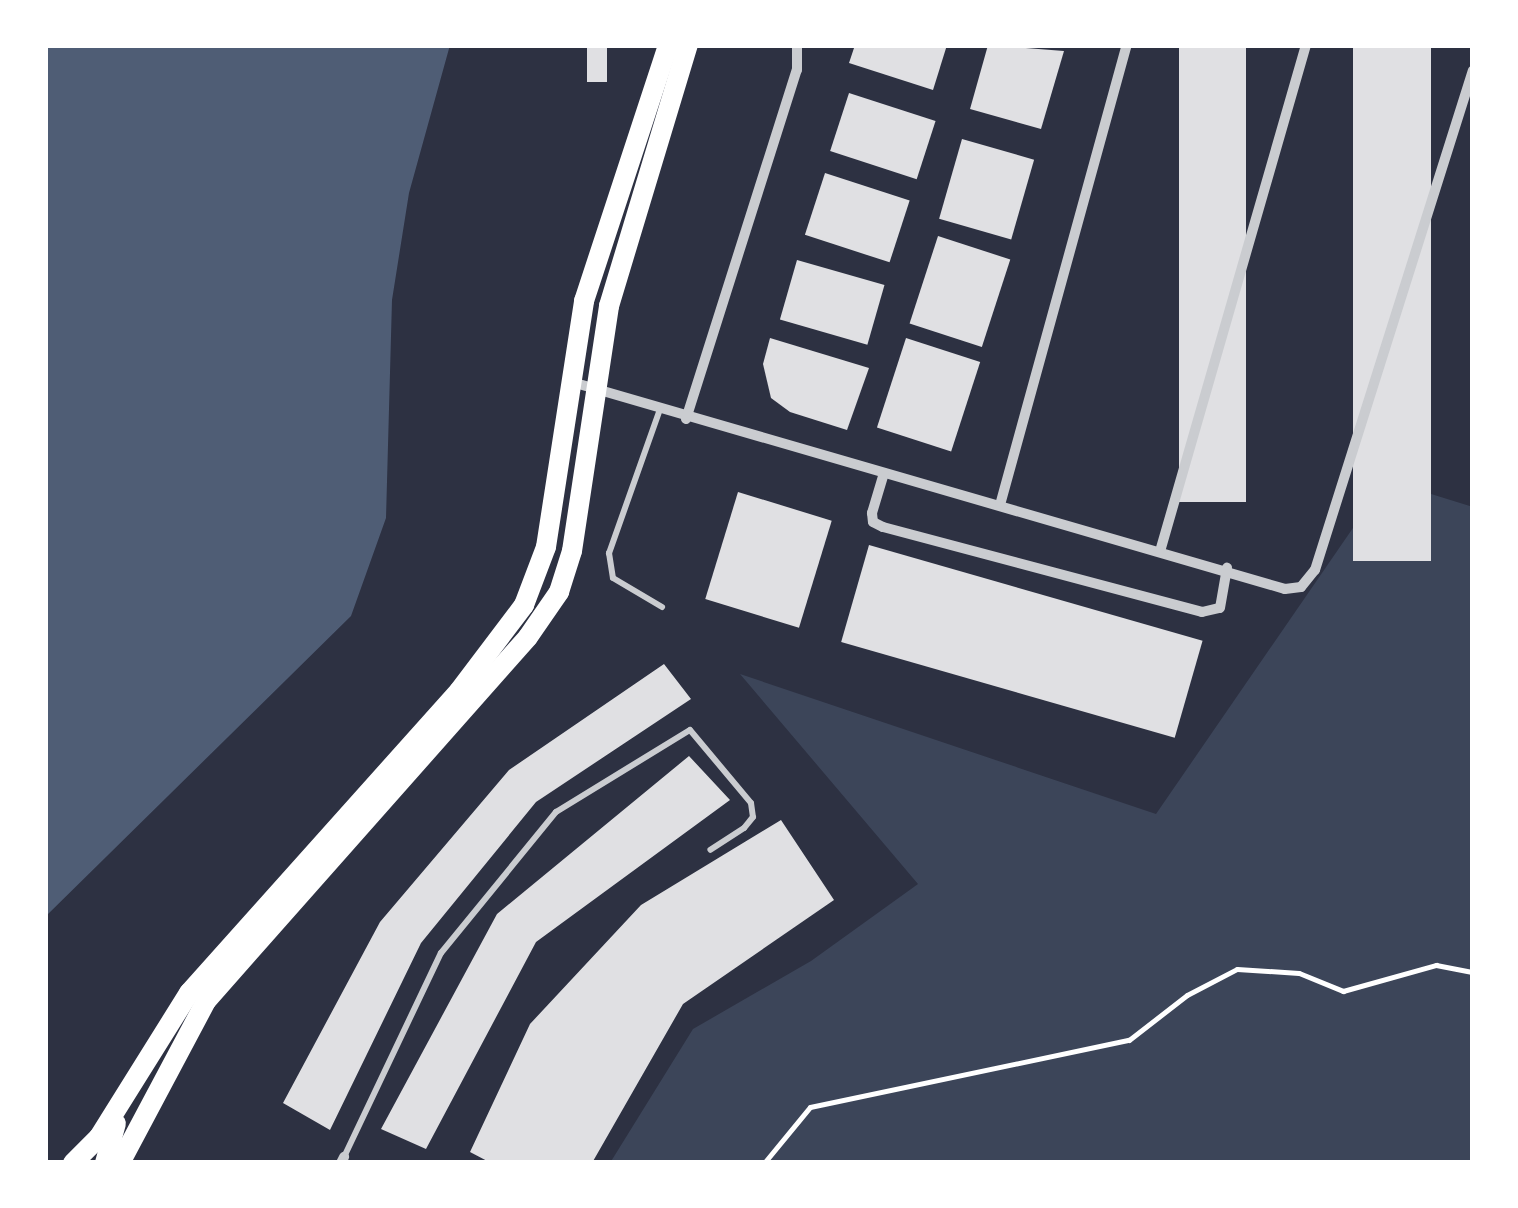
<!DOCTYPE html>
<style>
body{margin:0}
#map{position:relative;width:1518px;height:1208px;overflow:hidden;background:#2d3142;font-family:Overpass,sans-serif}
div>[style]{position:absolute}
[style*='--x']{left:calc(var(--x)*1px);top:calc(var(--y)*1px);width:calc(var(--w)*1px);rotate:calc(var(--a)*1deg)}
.green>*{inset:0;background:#3c4559}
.water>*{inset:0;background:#4f5d75}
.building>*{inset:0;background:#e0e0e3;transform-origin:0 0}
.path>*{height:5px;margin:-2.5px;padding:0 2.5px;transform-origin:2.5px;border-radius:2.5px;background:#fff}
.service>*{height:6px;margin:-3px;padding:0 3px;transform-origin:3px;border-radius:3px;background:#caccd0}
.minor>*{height:10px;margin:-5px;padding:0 5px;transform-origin:5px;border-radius:5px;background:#caccd0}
.primary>*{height:20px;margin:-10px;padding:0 10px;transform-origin:10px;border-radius:10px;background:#fff}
span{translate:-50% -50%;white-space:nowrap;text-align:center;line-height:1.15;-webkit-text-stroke:8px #fff;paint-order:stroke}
.frame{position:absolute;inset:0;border:48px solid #fff;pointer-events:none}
</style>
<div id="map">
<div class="green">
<i style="clip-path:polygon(1386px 480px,1473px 507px,1473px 1163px,610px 1163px,693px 1029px,811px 961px,918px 884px,740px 674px,1156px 814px)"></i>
</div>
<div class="water">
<i style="clip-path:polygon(45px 45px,450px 45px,409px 193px,392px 300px,386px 518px,351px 616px,45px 917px)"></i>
</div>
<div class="building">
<i style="left:587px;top:45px;width:20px;height:37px"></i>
<i style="clip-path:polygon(855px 45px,947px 45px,933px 90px,849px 63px)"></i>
<i style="clip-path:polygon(988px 45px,1064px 51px,1041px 129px,970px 109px)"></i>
<i style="left:1179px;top:45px;width:67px;height:457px"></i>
<i style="left:1353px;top:45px;width:78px;height:516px"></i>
<i style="left:849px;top:93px;width:91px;height:61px;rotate:18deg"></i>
<i style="left:962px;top:139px;width:75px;height:83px;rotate:16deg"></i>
<i style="left:825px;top:173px;width:89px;height:65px;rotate:18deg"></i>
<i style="left:938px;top:236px;width:76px;height:92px;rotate:18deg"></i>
<i style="left:797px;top:260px;width:91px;height:62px;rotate:16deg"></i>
<i style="clip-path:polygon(770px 338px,869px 368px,847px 430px,790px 412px,771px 398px,763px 364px)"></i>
<i style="left:906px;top:338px;width:78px;height:94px;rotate:18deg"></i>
<i style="left:738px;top:492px;width:98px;height:112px;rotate:17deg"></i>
<i style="left:869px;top:545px;width:347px;height:101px;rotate:16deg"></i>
<i style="clip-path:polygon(664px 664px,691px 699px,536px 802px,421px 943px,330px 1130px,283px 1103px,380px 922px,509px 770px)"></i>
<i style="clip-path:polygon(689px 756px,730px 800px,536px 942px,426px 1149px,381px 1129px,497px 914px)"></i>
<i style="clip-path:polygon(781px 820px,834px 900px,683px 1004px,592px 1163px,491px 1163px,470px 1152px,530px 1024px,641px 905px)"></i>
</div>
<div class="path">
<i style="--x:764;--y:1163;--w:72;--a:-50.6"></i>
<i style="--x:810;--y:1107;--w:326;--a:-11.9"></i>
<i style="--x:1129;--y:1040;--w:73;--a:-37.8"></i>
<i style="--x:1187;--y:995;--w:56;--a:-27.5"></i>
<i style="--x:1237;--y:969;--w:62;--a:3.7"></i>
<i style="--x:1299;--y:973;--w:48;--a:22.2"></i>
<i style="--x:1343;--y:991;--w:97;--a:-15.6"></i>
<i style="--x:1436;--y:965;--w:38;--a:11"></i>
</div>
<div class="service">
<i style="--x:659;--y:412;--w:150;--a:109.5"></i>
<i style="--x:609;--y:553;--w:25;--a:81"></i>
<i style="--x:613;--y:578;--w:57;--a:30.6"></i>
<i style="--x:344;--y:1157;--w:226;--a:-64.6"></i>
<i style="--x:441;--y:953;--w:182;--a:-50.8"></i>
<i style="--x:556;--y:812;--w:157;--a:-31.5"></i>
<i style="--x:690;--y:730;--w:95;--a:50.1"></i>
<i style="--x:751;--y:803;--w:14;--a:82"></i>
<i style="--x:753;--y:817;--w:14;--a:129"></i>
<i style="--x:744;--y:828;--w:40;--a:147.1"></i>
</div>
<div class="minor">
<i style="--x:572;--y:382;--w:742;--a:16.19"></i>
<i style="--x:1285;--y:589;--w:16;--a:-7"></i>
<i style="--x:1301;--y:587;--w:22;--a:-51"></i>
<i style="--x:1315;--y:570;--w:524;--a:-72.46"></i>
<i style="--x:686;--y:419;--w:366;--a:-72.4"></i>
<i style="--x:797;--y:70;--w:25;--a:-90"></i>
<i style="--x:884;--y:473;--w:42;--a:106.7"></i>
<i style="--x:872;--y:513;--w:9;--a:84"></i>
<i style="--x:873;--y:522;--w:11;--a:27"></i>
<i style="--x:883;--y:527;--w:330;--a:14.9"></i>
<i style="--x:1202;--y:612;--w:18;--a:-13"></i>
<i style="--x:1220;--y:608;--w:41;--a:-80.1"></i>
<i style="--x:1000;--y:505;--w:477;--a:-74.6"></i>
<i style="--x:1161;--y:548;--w:523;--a:-73.92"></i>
<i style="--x:341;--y:1163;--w:7;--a:-63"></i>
</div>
<div class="primary">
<i style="--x:73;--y:1163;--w:37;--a:-45"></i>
<i style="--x:99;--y:1137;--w:170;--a:-58"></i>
<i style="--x:189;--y:993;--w:405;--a:-48.2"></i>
<i style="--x:459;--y:691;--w:108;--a:-52.9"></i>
<i style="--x:524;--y:605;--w:62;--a:-69.2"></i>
<i style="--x:546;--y:547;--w:249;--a:-81.2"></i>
<i style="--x:584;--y:301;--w:269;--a:-71.8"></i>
<i style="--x:105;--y:1163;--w:41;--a:-74.6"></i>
<i style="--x:120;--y:1163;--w:183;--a:-62"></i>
<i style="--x:206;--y:1001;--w:486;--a:-48.5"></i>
<i style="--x:528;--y:637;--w:55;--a:-55.4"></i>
<i style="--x:559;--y:592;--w:43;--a:-72.4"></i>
<i style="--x:572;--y:551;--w:248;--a:-81.4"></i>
<i style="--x:609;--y:306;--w:273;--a:-73.2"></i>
</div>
<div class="frame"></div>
</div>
